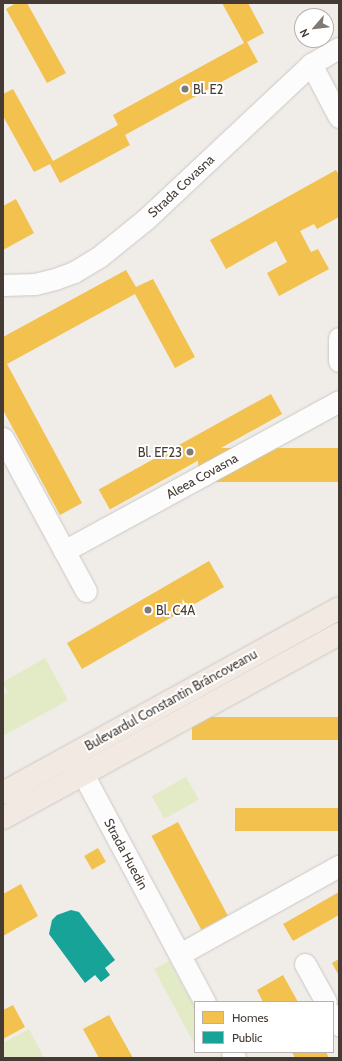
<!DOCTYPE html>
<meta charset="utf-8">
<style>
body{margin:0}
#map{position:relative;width:342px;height:1061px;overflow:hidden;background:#f0ece8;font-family:Cabin,sans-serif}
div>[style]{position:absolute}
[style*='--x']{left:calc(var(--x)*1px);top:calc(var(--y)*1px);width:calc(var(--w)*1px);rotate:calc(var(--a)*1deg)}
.green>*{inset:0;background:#e3eac6;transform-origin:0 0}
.homes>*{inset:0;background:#f2c14e;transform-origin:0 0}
.public>*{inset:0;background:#17a398}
.roads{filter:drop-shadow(0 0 1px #ccc8c4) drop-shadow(0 0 1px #ccc8c4)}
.minor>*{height:21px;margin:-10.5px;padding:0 10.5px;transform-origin:10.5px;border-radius:10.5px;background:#fdfcfc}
.major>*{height:22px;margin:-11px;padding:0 11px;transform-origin:11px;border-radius:11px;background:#f1e9e2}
.dots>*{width:11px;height:11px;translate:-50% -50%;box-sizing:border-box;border:2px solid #fff;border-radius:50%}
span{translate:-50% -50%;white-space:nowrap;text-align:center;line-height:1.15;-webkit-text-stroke:4px #fff;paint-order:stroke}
.poi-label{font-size:13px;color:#453b34}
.left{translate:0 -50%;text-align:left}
.right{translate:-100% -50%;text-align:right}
.street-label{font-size:13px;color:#453b34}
.frame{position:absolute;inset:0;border:4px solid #453b34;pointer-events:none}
.legend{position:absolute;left:194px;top:1001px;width:140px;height:52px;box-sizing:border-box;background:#fff;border:1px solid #b5b1ae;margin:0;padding:5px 7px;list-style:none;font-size:12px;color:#453b34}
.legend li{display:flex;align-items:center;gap:8px;height:20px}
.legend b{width:20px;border:1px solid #b5b1ae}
.north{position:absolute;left:294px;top:8px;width:40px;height:40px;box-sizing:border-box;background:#fff;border:1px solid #b5b1ae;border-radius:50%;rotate:242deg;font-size:11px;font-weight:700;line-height:16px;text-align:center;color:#453b34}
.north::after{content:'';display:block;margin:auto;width:14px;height:18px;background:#817973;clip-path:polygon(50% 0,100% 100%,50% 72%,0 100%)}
</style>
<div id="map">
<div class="green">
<i style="clip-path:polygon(45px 658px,68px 700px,3px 736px,3px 695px,8px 692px,3px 682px)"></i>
<i style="left:186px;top:777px;width:26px;height:39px;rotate:61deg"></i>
<i style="clip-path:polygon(169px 961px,195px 1008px,195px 1045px,154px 969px)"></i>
<i style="clip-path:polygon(29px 1029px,44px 1058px,3px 1058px,3px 1043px)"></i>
</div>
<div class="homes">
<i style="clip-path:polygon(16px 3px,27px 3px,66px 73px,47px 83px,6px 9px)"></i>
<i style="clip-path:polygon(222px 3px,248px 3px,264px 33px,247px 42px,258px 62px,125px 135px,130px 145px,60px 183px,50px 164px,34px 172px,3px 116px,3px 94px,13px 89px,53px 161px,118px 125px,113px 115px,244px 43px)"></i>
<i style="clip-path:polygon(336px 170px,339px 175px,339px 217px,317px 229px,314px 224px,300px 231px,311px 252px,318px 249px,329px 269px,279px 296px,267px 273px,287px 262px,276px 241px,226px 269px,210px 240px)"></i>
<i style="clip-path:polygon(16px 199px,34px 233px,3px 250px,3px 206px)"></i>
<i style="clip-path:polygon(126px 270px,136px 287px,153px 279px,195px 357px,175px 368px,135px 294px,7px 364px,82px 503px,60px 515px,3px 410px,3px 337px)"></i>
<i style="left:271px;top:394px;width:23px;height:197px;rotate:61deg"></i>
<i style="left:339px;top:448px;width:34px;height:141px;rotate:90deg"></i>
<i style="left:209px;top:561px;width:30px;height:164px;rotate:60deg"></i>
<i style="left:339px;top:717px;width:23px;height:147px;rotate:90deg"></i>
<i style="left:339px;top:808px;width:23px;height:104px;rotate:90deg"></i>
<i style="left:178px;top:822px;width:106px;height:30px;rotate:62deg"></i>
<i style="left:98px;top:848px;width:16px;height:16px;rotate:60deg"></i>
<i style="clip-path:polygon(21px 884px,38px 916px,3px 936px,3px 894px)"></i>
<i style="clip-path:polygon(339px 892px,339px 915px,293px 941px,283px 924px)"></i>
<i style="clip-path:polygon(339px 959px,339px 976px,332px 963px)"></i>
<i style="clip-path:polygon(283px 975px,298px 1002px,263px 1002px,257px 990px)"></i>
<i style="clip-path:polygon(13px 1005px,25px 1027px,3px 1039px,3px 1010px)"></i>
<i style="clip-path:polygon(109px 1015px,133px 1058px,99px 1058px,83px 1029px)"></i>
<i style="clip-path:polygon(292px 1052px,326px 1052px,329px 1058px,295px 1058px)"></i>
</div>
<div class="public">
<i style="clip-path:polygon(71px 910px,79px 912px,115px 960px,105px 968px,110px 975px,101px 982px,95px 975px,85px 983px,49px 934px,52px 920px,57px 915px)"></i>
</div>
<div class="roads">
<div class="minor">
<i style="--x:311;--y:64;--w:60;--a:62.2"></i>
<i style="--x:3;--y:285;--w:32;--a:-2"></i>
<i style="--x:35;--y:284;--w:21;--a:-14"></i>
<i style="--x:55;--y:279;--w:20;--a:-20"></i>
<i style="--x:74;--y:272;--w:29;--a:-31"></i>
<i style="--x:99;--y:257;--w:60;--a:-39"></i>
<i style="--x:146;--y:219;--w:226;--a:-43.2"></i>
<i style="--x:311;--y:64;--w:32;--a:-30"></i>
<i style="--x:339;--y:338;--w:23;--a:90"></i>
<i style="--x:3;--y:438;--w:174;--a:61.5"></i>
<i style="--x:64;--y:551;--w:313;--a:-28.6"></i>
<i style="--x:75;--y:759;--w:276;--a:61.9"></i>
<i style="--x:180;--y:954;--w:182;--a:-29"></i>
<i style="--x:305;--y:964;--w:43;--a:61.1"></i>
<i style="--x:333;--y:1014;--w:13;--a:61"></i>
<i style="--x:232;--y:1052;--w:7;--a:63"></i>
</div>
<div class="major">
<i style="--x:3;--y:793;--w:384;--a:-28.8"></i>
<i style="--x:3;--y:818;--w:383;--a:-28.7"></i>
</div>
</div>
<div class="dots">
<i style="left:185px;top:89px;background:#817973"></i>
<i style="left:190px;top:452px;background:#817973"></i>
<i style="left:148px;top:610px;background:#817973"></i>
</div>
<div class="poi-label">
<span class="left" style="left:193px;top:89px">Bl. E2</span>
<span class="right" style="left:182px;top:452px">Bl. EF23</span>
<span class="left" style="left:156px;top:610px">Bl. C4A</span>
</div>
<div class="street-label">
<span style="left:181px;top:186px;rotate:-43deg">Strada Covasna</span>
<span style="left:202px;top:476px;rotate:-29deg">Aleea Covasna</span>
<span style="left:171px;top:700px;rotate:-29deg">Bulevardul Constantin Brâncoveanu</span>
<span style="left:126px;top:854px;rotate:62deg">Strada Huedin</span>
</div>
<div class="frame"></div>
<ul class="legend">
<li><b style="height:11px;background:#f2c14e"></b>Homes</li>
<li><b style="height:11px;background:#17a398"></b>Public</li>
</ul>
<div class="north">N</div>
</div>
